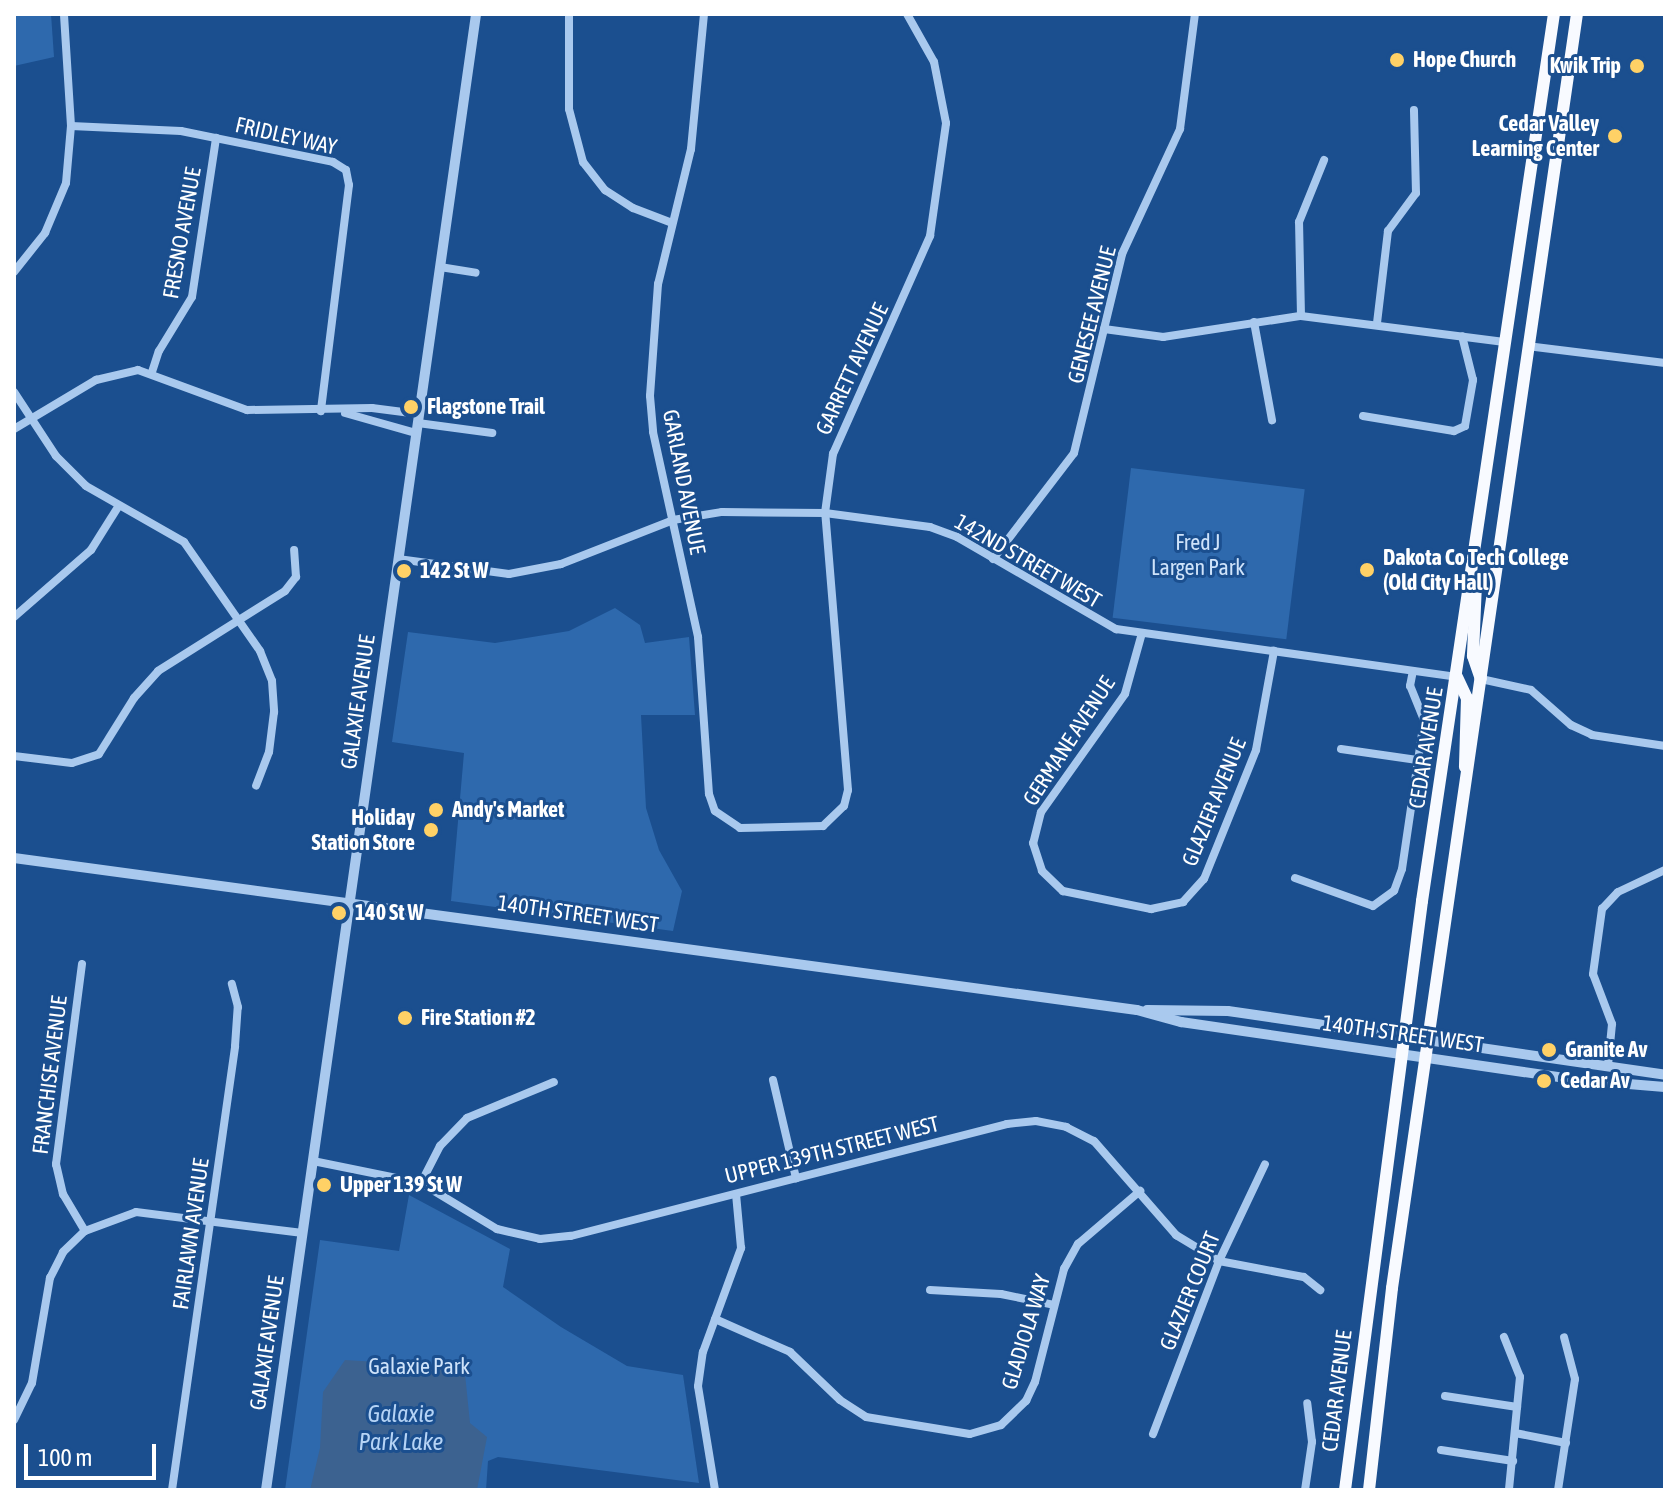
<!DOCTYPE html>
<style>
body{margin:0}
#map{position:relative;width:1679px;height:1504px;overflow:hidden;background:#1b4f8f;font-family:"Asap Condensed",sans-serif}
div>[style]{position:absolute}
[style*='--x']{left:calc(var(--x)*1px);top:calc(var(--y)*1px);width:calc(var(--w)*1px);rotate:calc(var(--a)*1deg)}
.green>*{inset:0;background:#2e69ad;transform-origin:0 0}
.water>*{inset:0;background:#3c6290}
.minor>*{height:8px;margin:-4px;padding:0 4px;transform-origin:4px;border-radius:4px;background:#a9c9ee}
.tertiary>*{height:10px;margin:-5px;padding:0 5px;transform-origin:5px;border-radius:5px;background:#a9c9ee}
.trunk>*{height:12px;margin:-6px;padding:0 6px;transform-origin:6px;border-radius:6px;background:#f8faff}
.dots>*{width:22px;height:22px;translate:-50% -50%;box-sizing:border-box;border:4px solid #1b4f8f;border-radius:50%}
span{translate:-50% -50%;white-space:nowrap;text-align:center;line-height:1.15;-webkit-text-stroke:6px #1b4f8f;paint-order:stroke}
.poi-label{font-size:22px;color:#fff;font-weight:700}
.left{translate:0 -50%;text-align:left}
.right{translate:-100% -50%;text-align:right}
.street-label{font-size:22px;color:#fff}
.park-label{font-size:22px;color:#cfe3fa}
.water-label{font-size:24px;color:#b5d3f5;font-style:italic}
.frame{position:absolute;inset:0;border:16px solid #fff;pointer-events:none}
.scale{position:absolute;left:24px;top:1444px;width:132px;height:36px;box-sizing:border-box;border:4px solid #fff;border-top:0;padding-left:10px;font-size:24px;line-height:28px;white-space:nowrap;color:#fff;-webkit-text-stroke:6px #1b4f8f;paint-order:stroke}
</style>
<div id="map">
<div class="green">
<i style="clip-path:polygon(14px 14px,51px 14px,54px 57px,14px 66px)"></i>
<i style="left:1131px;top:468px;width:175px;height:151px;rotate:7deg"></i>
<i style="clip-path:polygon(615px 608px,640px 625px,645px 643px,689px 637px,695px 715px,641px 715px,646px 808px,659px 850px,682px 891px,673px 931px,451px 901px,464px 753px,392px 742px,408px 632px,495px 643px,569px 631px)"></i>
<i style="clip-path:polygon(409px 1195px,510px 1249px,503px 1287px,561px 1327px,627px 1366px,683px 1375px,699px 1483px,498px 1457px,488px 1461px,486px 1490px,285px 1490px,320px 1240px,399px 1251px)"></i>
</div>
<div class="water">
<i style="clip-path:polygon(345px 1360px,428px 1365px,465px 1374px,470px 1423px,487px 1437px,477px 1490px,310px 1490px,320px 1448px,323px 1392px)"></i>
</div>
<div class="minor">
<i style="--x:569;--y:14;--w:95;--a:90"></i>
<i style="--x:569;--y:109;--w:55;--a:75.2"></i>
<i style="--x:583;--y:162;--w:36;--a:52"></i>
<i style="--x:605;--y:190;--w:33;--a:33"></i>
<i style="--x:633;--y:208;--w:42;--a:21"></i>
<i style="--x:704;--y:14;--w:136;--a:95.5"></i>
<i style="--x:691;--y:149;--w:139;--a:103.7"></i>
<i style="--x:658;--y:284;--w:112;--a:94.1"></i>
<i style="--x:650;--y:396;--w:36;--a:85"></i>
<i style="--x:653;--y:432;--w:210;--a:77.6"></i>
<i style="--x:698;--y:637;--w:157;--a:86"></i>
<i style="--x:709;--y:794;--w:18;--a:71"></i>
<i style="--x:715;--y:811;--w:30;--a:34"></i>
<i style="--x:740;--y:828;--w:83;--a:-1.4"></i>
<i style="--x:823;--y:826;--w:29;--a:-44"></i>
<i style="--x:844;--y:806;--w:16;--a:-76"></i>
<i style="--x:848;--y:790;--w:278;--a:-94.7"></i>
<i style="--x:825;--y:513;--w:60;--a:-82.3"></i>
<i style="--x:833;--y:454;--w:239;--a:-66"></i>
<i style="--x:930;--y:236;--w:114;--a:-81.9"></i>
<i style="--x:946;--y:123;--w:62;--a:-101.1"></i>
<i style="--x:934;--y:62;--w:55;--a:-119.4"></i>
<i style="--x:71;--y:126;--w:110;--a:2.6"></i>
<i style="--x:181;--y:131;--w:155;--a:11.5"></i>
<i style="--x:333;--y:162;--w:15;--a:32"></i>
<i style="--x:346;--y:170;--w:15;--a:79"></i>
<i style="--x:349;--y:185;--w:228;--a:97.1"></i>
<i style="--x:440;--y:267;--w:36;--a:9"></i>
<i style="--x:14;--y:272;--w:50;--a:-51.5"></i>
<i style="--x:45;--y:233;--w:54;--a:-67.2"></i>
<i style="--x:66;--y:183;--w:57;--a:-85"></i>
<i style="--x:71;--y:126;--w:112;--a:-93.6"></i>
<i style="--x:1301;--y:316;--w:94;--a:-91.2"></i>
<i style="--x:1299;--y:222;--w:67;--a:-68"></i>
<i style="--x:1254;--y:322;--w:100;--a:79.6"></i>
<i style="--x:1377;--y:323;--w:93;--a:-83.2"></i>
<i style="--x:1388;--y:231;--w:47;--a:-53.6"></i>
<i style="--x:1416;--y:193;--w:83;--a:-91.4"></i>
<i style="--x:1104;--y:329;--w:60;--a:7.7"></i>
<i style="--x:1163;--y:337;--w:140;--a:-8.7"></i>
<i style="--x:1301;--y:316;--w:205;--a:7.3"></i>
<i style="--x:1527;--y:346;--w:139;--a:7"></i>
<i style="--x:152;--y:372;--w:22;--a:-72"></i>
<i style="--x:159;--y:351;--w:63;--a:-58.6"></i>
<i style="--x:192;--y:297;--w:161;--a:-81.4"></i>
<i style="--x:14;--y:392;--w:77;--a:56.7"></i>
<i style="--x:56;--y:456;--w:42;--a:45"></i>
<i style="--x:86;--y:486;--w:113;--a:29.7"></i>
<i style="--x:184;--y:542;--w:133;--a:55.1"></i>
<i style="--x:260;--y:651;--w:32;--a:68"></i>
<i style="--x:272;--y:681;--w:31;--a:86"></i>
<i style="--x:274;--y:712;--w:40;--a:97.1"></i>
<i style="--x:269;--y:752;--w:36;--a:111"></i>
<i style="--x:345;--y:413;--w:74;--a:15.7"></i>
<i style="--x:1363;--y:416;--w:92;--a:9.4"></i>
<i style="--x:1454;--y:431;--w:12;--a:-24"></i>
<i style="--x:1465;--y:426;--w:47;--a:-80.1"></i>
<i style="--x:1473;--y:380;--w:45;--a:-104"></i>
<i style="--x:418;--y:423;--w:75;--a:7.7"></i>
<i style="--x:14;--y:429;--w:96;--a:-30.9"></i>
<i style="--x:96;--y:380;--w:43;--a:-13.4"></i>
<i style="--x:138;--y:370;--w:116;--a:20.2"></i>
<i style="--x:247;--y:410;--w:125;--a:-0.9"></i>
<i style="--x:372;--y:408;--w:47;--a:7.3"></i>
<i style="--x:398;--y:559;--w:112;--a:7.7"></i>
<i style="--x:509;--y:574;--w:53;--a:-10.9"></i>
<i style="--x:561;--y:564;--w:120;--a:-21.4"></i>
<i style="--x:673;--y:520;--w:50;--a:-9.3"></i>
<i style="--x:722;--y:512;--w:103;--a:0.6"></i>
<i style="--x:825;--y:513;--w:106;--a:7.6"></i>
<i style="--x:930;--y:527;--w:29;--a:20"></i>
<i style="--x:957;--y:537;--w:184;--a:30.1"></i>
<i style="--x:1116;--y:629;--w:344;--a:8"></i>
<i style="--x:993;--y:559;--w:133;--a:-52.6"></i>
<i style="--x:1074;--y:453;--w:205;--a:-76.4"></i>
<i style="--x:1122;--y:254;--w:138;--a:-65.1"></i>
<i style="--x:1180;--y:129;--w:116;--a:-82.6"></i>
<i style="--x:14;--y:617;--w:102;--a:-41"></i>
<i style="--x:91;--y:550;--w:51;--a:-57.9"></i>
<i style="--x:1142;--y:633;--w:63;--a:105.6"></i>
<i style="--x:1125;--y:694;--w:145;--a:125.4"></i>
<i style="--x:1041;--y:812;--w:32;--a:104"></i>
<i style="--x:1033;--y:843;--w:29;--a:72"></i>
<i style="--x:1042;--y:871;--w:29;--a:44"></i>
<i style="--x:1063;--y:891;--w:90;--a:11.6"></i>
<i style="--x:1151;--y:909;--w:33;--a:-12"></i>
<i style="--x:1183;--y:902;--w:31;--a:-48"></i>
<i style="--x:1204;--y:879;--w:139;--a:-68"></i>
<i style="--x:1256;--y:750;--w:101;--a:-79.7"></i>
<i style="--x:1481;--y:679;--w:51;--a:12.4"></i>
<i style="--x:1531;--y:690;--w:53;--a:41.2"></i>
<i style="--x:1571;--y:725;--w:23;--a:25"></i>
<i style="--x:1592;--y:735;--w:74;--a:8.6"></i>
<i style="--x:1341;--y:749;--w:77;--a:8.2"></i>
<i style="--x:14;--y:756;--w:58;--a:6.9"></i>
<i style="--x:72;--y:763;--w:28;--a:-18"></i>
<i style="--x:99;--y:754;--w:66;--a:-58"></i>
<i style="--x:134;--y:698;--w:36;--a:-48"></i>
<i style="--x:158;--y:671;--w:150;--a:-32.2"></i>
<i style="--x:285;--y:591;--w:18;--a:-52"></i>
<i style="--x:296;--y:577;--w:27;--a:-94"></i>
<i style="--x:1295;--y:878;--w:83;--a:19.7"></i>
<i style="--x:1373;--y:906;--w:26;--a:-36"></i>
<i style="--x:1394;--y:891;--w:23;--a:-70"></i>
<i style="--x:1402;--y:869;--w:151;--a:-81.6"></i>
<i style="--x:1424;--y:720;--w:37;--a:-112"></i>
<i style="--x:1410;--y:686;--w:15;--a:-79"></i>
<i style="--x:82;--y:964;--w:202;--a:97.4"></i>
<i style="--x:56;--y:1164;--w:31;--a:77"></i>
<i style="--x:63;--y:1194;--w:43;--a:59.3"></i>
<i style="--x:1608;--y:1065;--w:41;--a:-84.4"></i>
<i style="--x:1612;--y:1024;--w:53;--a:-110.8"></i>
<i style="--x:1593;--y:974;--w:66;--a:-82.1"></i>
<i style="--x:1602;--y:909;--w:23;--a:-47"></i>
<i style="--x:1618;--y:892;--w:52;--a:-25.1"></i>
<i style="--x:773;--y:1080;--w:101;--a:76.8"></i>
<i style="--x:313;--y:1161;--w:110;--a:11.5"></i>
<i style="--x:421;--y:1183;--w:89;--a:31.2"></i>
<i style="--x:497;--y:1229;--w:44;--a:13.1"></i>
<i style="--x:540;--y:1239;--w:31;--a:-6"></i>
<i style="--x:571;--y:1236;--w:450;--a:-14.4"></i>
<i style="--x:1007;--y:1124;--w:29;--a:-6"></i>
<i style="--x:1036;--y:1121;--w:31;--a:11"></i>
<i style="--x:1066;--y:1127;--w:31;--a:27"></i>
<i style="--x:1094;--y:1141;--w:125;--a:48.9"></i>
<i style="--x:1176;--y:1235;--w:50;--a:31.2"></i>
<i style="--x:1219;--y:1261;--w:86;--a:10.7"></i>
<i style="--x:1304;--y:1277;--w:21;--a:39"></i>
<i style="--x:421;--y:1183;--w:42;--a:-62.8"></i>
<i style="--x:440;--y:1146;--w:39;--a:-46"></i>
<i style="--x:467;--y:1118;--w:94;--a:-22.5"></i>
<i style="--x:930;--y:1290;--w:71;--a:3.2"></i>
<i style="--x:1001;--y:1294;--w:54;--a:11.7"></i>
<i style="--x:715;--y:1319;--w:82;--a:23.7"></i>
<i style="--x:790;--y:1352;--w:69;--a:43.8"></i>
<i style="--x:840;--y:1400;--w:31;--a:33"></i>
<i style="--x:866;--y:1417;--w:105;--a:9.3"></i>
<i style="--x:970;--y:1434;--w:32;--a:-16"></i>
<i style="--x:1001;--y:1425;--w:35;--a:-44"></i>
<i style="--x:1026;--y:1401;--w:21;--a:-65"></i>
<i style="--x:1035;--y:1382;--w:117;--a:-75.6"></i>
<i style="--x:1064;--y:1269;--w:29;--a:-61"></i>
<i style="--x:1078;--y:1244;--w:82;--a:-40.5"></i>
<i style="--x:1504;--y:1337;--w:43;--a:68.2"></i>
<i style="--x:1520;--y:1377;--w:114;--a:95.6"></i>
<i style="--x:1445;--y:1396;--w:73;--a:8.7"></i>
<i style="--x:14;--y:1420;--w:41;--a:-64.1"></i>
<i style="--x:32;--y:1383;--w:107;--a:-80.3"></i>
<i style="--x:50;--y:1278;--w:29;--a:-63"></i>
<i style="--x:63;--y:1252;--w:30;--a:-44"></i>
<i style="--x:85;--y:1231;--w:54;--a:-20.4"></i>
<i style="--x:136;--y:1212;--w:168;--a:7.2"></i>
<i style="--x:1515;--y:1433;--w:52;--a:11.1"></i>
<i style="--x:1153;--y:1434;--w:185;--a:-69.1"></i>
<i style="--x:1219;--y:1261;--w:107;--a:-64.6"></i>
<i style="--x:1441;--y:1450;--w:73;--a:8.7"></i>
<i style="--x:172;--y:1490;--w:448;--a:-81.9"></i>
<i style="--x:235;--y:1046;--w:39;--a:-86"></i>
<i style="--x:238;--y:1007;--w:24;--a:-105"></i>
<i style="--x:715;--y:1490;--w:105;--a:-99.3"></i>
<i style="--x:698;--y:1386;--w:34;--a:-82"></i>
<i style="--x:703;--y:1352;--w:111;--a:-69.9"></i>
<i style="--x:741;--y:1248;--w:54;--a:-95.3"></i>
<i style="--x:1305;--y:1490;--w:49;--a:-81.7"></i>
<i style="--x:1312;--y:1442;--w:39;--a:-97"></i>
<i style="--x:1558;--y:1490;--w:112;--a:-81.3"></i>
<i style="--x:1575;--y:1379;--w:43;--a:-104.7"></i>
</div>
<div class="tertiary">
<i style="--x:14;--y:858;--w:1133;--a:7.71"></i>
<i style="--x:1137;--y:1010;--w:46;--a:15.3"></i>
<i style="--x:1181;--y:1022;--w:403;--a:8.3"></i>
<i style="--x:1580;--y:1080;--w:85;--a:4.7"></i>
<i style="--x:1147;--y:1010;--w:81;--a:0.7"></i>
<i style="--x:1228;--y:1011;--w:442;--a:8.3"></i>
<i style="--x:266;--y:1490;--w:1491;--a:-81.9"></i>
</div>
<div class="trunk">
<i style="--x:1476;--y:583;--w:73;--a:92.4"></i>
<i style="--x:1473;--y:656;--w:24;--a:71"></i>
<i style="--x:1457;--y:677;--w:23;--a:65"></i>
<i style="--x:1467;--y:698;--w:69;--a:91.7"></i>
<i style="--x:1345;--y:1490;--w:594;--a:-82.55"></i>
<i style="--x:1422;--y:901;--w:897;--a:-81.54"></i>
<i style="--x:1369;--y:1490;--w:203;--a:-83.5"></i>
<i style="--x:1392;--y:1288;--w:1287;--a:-81.74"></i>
</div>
<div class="dots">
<i style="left:1397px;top:60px;background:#ffd166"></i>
<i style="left:1637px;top:66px;background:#ffd166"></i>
<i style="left:1615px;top:136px;background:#ffd166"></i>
<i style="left:411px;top:407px;background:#ffd166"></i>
<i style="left:1367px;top:570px;background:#ffd166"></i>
<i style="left:404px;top:571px;background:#ffd166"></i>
<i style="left:436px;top:810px;background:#ffd166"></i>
<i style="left:431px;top:830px;background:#ffd166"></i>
<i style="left:339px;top:913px;background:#ffd166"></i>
<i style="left:405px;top:1018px;background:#ffd166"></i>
<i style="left:1549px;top:1050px;background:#ffd166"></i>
<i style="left:1544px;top:1081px;background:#ffd166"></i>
<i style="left:324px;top:1185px;background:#ffd166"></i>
</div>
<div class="poi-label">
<span class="left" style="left:1413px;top:60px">Hope Church</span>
<span class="right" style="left:1621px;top:66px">Kwik Trip</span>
<span class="right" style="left:1599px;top:136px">Cedar Valley<br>Learning Center</span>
<span class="left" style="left:427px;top:407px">Flagstone Trail</span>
<span class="left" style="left:1383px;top:570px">Dakota Co Tech College<br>(Old City Hall)</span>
<span class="left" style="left:420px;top:571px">142 St W</span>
<span class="left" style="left:452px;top:810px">Andy's Market</span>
<span class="right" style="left:415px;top:830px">Holiday<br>Station Store</span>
<span class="left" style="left:355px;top:913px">140 St W</span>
<span class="left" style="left:421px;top:1018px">Fire Station #2</span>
<span class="left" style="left:1565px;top:1050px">Granite Av</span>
<span class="left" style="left:1560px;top:1081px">Cedar Av</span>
<span class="left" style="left:340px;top:1185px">Upper 139 St W</span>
</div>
<div class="street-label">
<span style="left:286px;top:136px;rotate:13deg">FRIDLEY WAY</span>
<span style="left:182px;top:233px;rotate:-80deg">FRESNO AVENUE</span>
<span style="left:1092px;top:315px;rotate:-76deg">GENESEE AVENUE</span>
<span style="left:852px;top:369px;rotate:-65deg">GARRETT AVENUE</span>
<span style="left:684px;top:482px;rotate:79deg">GARLAND AVENUE</span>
<span style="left:1028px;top:561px;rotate:30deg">142ND STREET WEST</span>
<span style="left:358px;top:702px;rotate:-82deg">GALAXIE AVENUE</span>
<span style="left:1069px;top:741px;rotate:-57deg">GERMANE AVENUE</span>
<span style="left:1426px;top:748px;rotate:-81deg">CEDAR AVENUE</span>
<span style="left:1214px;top:802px;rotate:-68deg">GLAZIER AVENUE</span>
<span style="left:578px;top:914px;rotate:8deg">140TH STREET WEST</span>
<span style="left:1403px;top:1034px;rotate:8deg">140TH STREET WEST</span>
<span style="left:50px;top:1075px;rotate:-83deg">FRANCHISE AVENUE</span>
<span style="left:832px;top:1150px;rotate:-14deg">UPPER 139TH STREET WEST</span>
<span style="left:191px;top:1234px;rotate:-82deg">FAIRLAWN AVENUE</span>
<span style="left:1190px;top:1291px;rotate:-68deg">GLAZIER COURT</span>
<span style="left:1026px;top:1332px;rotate:-73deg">GLADIOLA WAY</span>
<span style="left:267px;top:1343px;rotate:-82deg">GALAXIE AVENUE</span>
<span style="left:1337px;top:1391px;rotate:-83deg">CEDAR AVENUE</span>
</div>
<div class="park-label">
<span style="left:1198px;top:555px">Fred J<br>Largen Park</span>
<span style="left:419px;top:1367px">Galaxie Park</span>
</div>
<div class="water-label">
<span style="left:401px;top:1428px">Galaxie<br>Park Lake</span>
</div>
<div class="frame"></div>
<div class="scale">100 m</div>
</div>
